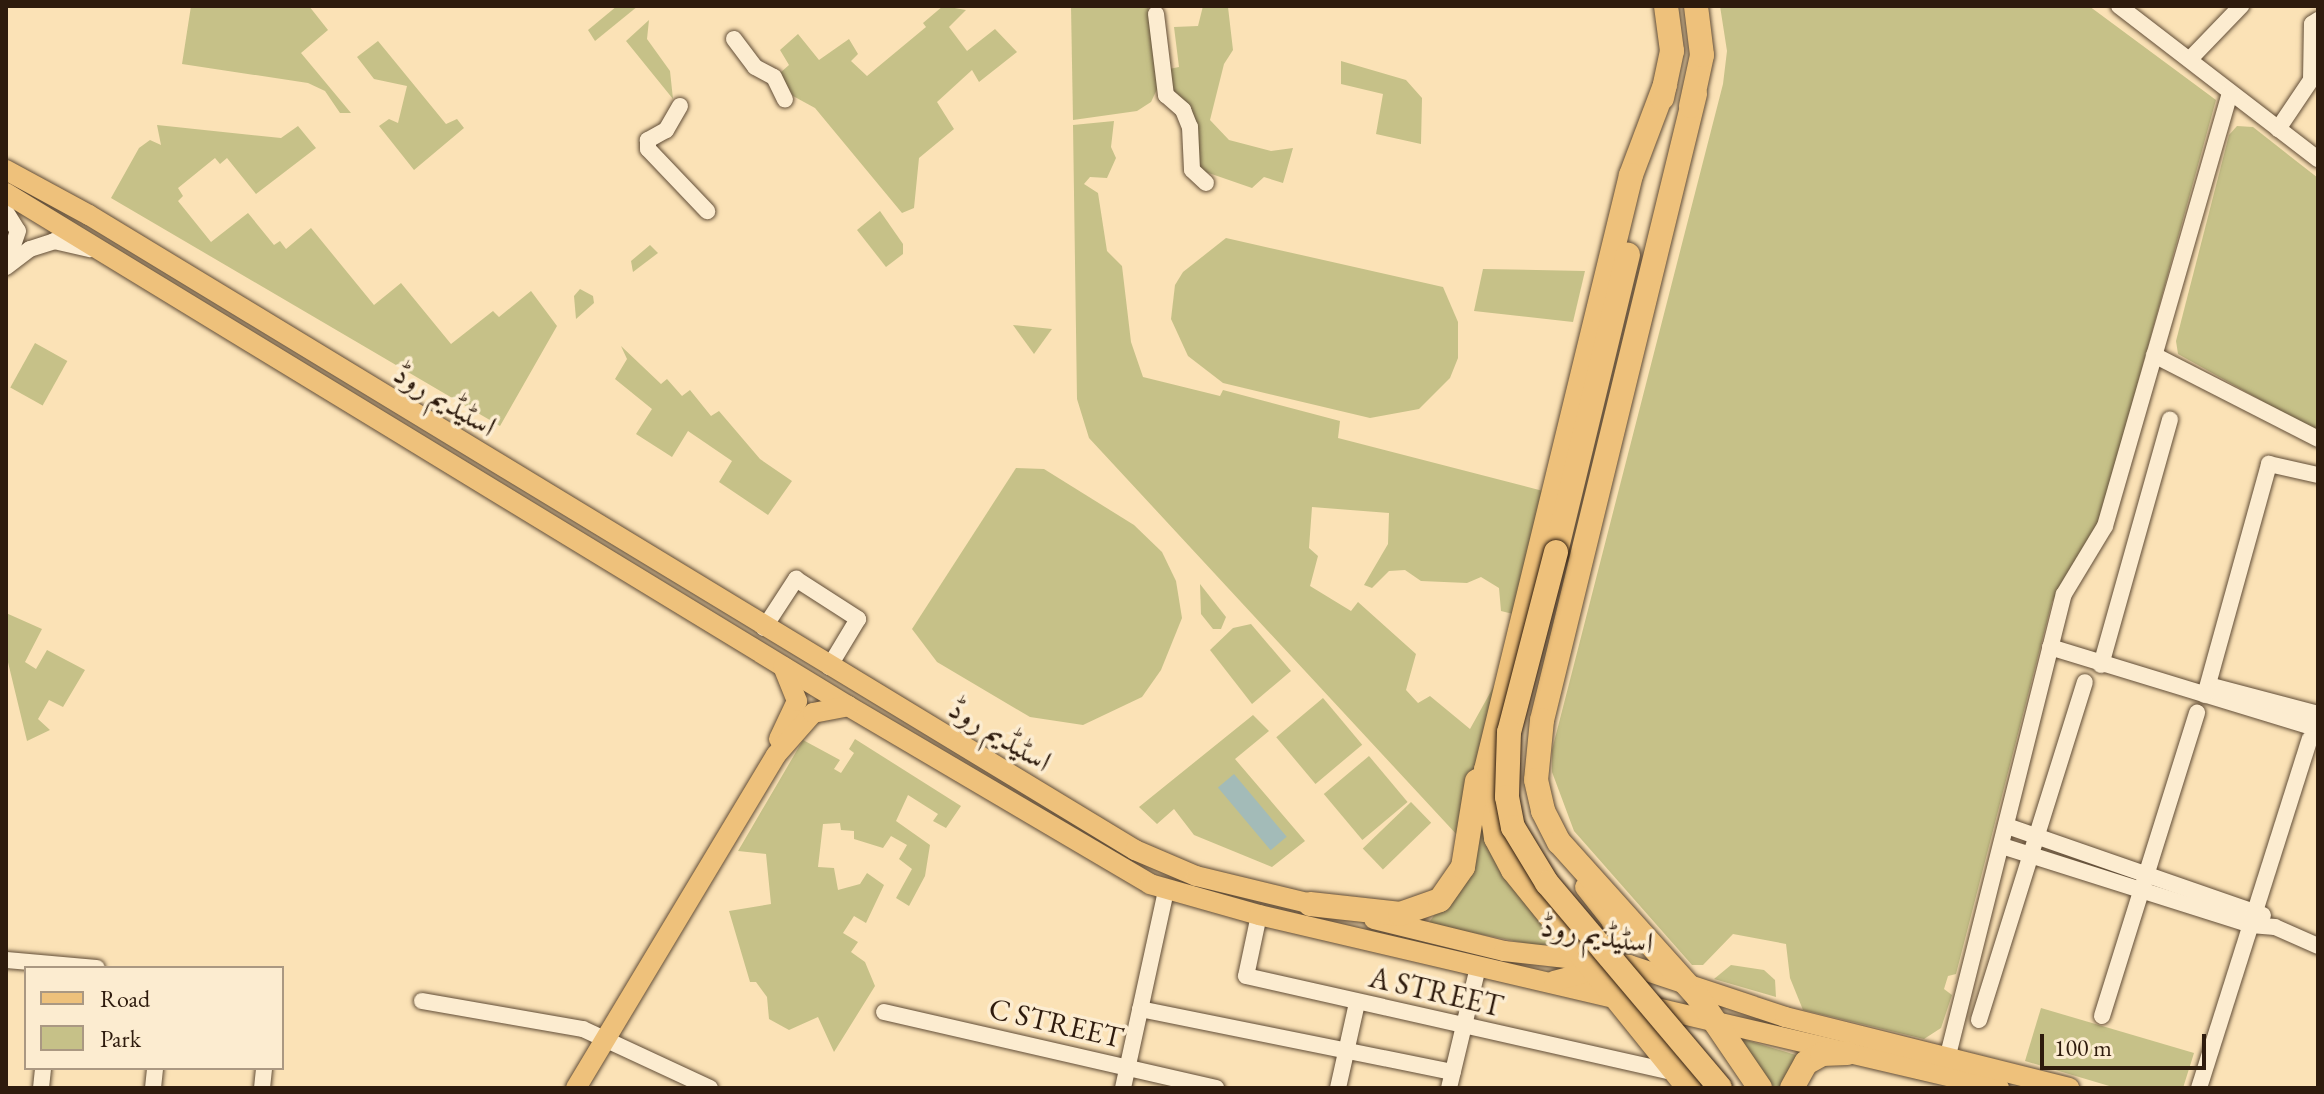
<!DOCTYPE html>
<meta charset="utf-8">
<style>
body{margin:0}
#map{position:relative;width:2324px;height:1094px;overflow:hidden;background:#fbe2b6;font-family:"EB Garamond",Amiri,serif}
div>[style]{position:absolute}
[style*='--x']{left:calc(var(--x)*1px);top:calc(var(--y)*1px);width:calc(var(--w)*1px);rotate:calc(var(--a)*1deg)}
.green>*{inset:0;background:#c6c188;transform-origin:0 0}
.water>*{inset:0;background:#a3bbb8;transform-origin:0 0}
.roads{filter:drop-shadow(0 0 2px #614d37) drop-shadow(0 0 2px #614d37)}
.minor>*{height:16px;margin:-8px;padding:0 8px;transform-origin:8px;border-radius:8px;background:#fcecd0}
.major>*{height:20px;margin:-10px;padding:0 10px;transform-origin:10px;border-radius:10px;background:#eec17b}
.highway>*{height:24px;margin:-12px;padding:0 12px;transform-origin:12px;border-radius:12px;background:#eec17b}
.bridges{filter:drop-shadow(0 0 2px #2e1b0d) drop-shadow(0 0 2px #2e1b0d)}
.highway-bridge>*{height:24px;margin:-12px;padding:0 12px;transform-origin:12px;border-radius:12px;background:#eec17b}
span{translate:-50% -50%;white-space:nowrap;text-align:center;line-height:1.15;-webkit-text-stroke:7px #fcecd0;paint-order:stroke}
.street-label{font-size:30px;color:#2e1b0d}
.frame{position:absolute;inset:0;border:8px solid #2e1b0d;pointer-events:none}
.legend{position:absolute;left:24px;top:966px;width:260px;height:104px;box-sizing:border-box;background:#fcecd0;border:2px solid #aa9882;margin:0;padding:10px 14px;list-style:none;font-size:24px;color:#2e1b0d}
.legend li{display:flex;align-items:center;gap:16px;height:40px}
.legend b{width:40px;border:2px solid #aa9882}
.scale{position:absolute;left:2040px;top:1034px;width:166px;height:36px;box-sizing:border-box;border:4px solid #2e1b0d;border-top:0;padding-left:10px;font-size:24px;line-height:28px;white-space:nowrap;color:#2e1b0d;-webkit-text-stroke:6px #fcecd0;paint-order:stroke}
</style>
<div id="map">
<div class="green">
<i style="clip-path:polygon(191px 6px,309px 6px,328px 30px,301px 53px,351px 113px,340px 113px,325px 91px,308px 83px,182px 64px)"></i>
<i style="clip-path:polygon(617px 6px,638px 6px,595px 41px,588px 30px)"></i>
<i style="clip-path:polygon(943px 6px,966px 10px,949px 27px,967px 51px,995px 29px,1017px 52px,979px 82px,972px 70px,937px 102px,954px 129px,919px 158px,914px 208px,902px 213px,815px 108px,793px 96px,780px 73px,789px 65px,780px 50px,798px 34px,819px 60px,849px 39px,858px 54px,851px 61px,867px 76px,926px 27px,923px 23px)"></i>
<i style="clip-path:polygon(1071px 6px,1148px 6px,1160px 83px,1151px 102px,1137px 111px,1073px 120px)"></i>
<i style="clip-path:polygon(1203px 6px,1228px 7px,1233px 50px,1224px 64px,1210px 120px,1229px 140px,1271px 151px,1293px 148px,1283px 183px,1264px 177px,1252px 188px,1200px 170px,1170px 93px,1169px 69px,1179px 67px,1174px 27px,1198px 26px)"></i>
<i style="clip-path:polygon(1720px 6px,2089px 6px,2216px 100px,2100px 520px,2052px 602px,1956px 974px,1948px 976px,1944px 989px,1952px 995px,1941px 1028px,1924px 1039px,1803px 1010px,1790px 978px,1786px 944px,1733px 934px,1703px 965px,1692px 965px,1574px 831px,1552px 772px,1552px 750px,1723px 84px,1727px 51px)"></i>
<i style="clip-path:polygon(649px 20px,647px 39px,670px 71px,673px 99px,626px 41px)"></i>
<i style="clip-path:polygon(378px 41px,446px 124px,457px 119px,464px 128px,414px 170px,379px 126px,389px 119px,398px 123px,407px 86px,374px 79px,357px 57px)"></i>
<i style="clip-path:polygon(1341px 61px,1406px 80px,1422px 98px,1421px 144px,1376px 134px,1383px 94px,1341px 84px)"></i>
<i style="clip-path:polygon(1114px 121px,1111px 147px,1116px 158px,1107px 178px,1090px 177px,1084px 184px,1098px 193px,1107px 251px,1122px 266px,1131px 342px,1143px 377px,1220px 396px,1223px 390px,1340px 421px,1338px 438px,1543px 491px,1513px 614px,1501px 611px,1499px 588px,1481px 577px,1467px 583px,1421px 581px,1405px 570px,1389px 571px,1372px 588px,1364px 585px,1388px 544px,1389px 513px,1312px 507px,1309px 548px,1318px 556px,1310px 586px,1351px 611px,1358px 602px,1416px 654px,1406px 690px,1418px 703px,1430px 696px,1470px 729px,1495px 684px,1458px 836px,1089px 438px,1077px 399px,1073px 125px)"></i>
<i style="clip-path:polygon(157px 125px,281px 138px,298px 126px,316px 148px,256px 194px,227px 158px,220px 164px,215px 158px,178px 188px,183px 196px,178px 201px,211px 242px,248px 213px,274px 245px,280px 241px,286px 249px,311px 228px,374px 305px,401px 283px,451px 344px,493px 311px,499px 317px,531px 291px,557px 326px,500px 426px,111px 198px,139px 148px,150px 140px,161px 145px)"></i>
<i style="clip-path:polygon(2237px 126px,2253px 127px,2318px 178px,2318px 432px,2178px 354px,2176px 341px,2229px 135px)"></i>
<i style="clip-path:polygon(880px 211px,903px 244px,903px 254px,886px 267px,857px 230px)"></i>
<i style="clip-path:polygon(1226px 238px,1443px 287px,1458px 322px,1458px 358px,1450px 378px,1419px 409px,1370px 418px,1223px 383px,1188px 356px,1171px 319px,1175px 285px,1183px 272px)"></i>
<i style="clip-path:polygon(650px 245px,658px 253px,633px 272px,631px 261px)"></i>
<i style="clip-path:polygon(1483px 269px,1585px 271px,1573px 322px,1474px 311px)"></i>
<i style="clip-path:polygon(580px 289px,593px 296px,594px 303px,576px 319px,574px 296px)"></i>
<i style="clip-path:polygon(1013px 325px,1052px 329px,1034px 354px)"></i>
<i style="left:35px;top:343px;width:37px;height:51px;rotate:29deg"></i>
<i style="clip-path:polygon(621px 346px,661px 384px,667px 379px,682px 396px,690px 390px,711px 416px,719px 411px,760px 459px,792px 481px,768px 515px,719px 482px,732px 461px,688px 431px,672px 457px,636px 434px,652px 409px,615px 379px,627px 359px)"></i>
<i style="clip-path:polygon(1016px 468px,1044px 469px,1134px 525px,1162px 552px,1176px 581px,1182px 618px,1161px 670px,1142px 697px,1083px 725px,1030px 717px,937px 662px,912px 629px)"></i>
<i style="clip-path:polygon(1200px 584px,1226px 617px,1221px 629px,1213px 629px,1201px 614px)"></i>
<i style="clip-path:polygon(6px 613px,42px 629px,25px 662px,36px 669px,47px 650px,85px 670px,63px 707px,49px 700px,38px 719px,50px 730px,27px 741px,6px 654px)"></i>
<i style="clip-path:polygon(1251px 624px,1291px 671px,1252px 704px,1210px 650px,1233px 628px)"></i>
<i style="left:1323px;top:698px;width:61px;height:61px;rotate:50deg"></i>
<i style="clip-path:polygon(1253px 715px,1269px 731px,1235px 759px,1305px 841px,1272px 867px,1194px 835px,1174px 809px,1157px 824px,1139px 807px)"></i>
<i style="clip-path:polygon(855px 739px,961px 806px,946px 828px,933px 821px,938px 814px,908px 795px,896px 821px,930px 845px,925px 876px,909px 906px,896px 898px,912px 869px,899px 859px,907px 845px,891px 836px,883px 848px,854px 839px,854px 831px,841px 830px,840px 823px,823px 824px,818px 867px,834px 868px,838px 890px,860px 884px,867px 873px,884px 885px,866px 923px,854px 916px,843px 933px,858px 942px,851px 952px,865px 962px,875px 986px,834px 1052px,818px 1017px,789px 1030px,769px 1019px,767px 997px,756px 982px,750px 982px,729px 911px,771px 904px,766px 854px,738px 851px,803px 740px,840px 760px,834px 769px,841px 773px,854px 753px,849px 749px)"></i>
<i style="left:1369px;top:756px;width:60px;height:59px;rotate:50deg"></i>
<i style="left:1411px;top:802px;width:29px;height:67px;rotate:46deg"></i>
<i style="clip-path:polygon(1483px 823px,1508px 883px,1560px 937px,1559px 941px,1540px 946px,1428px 924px,1474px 858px)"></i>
<i style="clip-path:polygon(1731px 965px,1764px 970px,1775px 980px,1776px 997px,1714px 979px)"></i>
<i style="clip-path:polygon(2041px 1008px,2194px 1053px,2183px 1088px,2116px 1088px,2025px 1061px)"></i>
<i style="clip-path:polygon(1730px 1035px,1796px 1055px,1799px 1058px,1784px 1088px,1775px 1088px)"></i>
</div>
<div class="water">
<i style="left:1234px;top:774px;width:82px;height:21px;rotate:50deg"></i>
</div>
<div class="roads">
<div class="minor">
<i style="--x:2119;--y:6;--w:251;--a:37.6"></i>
<i style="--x:1156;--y:14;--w:82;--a:83"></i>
<i style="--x:1166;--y:95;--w:23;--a:41"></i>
<i style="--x:1183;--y:110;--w:18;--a:68"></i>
<i style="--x:1190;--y:127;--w:43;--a:87.3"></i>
<i style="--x:1192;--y:170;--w:19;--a:43"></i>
<i style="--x:734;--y:39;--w:35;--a:53"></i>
<i style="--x:755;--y:67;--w:21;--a:28"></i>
<i style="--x:774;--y:77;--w:25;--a:64"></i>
<i style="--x:2190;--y:59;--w:74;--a:-46.1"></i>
<i style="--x:680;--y:106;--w:28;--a:120"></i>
<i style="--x:666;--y:130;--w:21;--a:151"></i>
<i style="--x:648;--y:140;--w:9;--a:90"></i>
<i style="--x:648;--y:149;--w:86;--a:46.4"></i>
<i style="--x:2278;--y:129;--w:59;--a:-56"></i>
<i style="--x:2311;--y:80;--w:56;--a:-89"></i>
<i style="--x:2312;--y:24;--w:7;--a:-34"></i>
<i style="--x:6;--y:212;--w:22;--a:58"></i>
<i style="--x:18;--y:231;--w:37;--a:109"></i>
<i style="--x:6;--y:267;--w:30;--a:-37"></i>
<i style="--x:30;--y:249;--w:25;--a:-18"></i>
<i style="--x:54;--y:241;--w:37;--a:13"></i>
<i style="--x:2154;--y:355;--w:184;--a:27.1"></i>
<i style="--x:764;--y:628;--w:59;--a:-56.9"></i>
<i style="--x:796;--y:579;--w:74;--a:32.8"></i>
<i style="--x:858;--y:619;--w:56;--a:121.1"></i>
<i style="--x:2050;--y:647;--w:280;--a:17"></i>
<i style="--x:2101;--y:665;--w:255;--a:-74.3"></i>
<i style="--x:2212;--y:686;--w:110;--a:14.8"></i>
<i style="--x:2205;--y:695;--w:240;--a:-74.5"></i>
<i style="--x:2269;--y:464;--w:50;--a:12.7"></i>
<i style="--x:2007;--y:826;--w:271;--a:19.2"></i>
<i style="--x:2002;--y:846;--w:261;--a:17.6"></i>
<i style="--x:2251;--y:925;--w:24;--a:5"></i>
<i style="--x:2275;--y:927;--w:47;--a:23.8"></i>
<i style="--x:1259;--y:915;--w:62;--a:102"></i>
<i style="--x:1246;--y:976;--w:442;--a:12.7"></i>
<i style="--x:6;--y:960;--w:91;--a:5"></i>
<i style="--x:422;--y:1001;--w:163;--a:9.9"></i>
<i style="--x:583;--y:1029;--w:140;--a:24.9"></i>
<i style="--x:1140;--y:1009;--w:319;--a:11.4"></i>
<i style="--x:884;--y:1012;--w:341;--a:12.9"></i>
<i style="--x:2102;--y:1016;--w:318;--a:-72.6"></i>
<i style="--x:1979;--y:1020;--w:354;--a:-72.6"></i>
<i style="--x:1948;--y:1055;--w:475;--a:-75.9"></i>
<i style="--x:2064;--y:594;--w:79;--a:-58.9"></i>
<i style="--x:2105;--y:526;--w:451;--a:-73.9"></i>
<i style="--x:41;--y:1088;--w:20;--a:-84"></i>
<i style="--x:153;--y:1088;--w:20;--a:-84"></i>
<i style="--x:262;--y:1088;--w:20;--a:-84"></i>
<i style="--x:1123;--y:1088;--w:202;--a:-77.7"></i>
<i style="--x:1338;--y:1088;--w:87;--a:-77.4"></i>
<i style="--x:1449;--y:1088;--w:124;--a:-76.5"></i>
<i style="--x:2199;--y:1088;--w:366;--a:-72.4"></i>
</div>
<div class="major">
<i style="--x:6;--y:170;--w:94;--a:28.5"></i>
<i style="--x:89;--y:215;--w:1224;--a:31.26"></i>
<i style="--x:1135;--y:850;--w:66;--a:23.1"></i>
<i style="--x:1196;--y:876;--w:132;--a:13.6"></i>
<i style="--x:6;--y:193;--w:986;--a:31.35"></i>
<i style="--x:848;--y:706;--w:351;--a:30.5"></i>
<i style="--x:1150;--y:884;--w:113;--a:15.9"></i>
<i style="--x:1259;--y:915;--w:760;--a:13.16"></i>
<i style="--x:779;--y:739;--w:42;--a:-64.7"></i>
<i style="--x:797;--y:701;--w:37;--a:-112"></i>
<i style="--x:1374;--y:919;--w:134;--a:13.8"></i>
<i style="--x:1504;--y:951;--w:126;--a:6.4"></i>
<i style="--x:1629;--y:965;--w:164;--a:18.4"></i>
<i style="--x:1785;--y:1017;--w:293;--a:14"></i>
<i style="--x:1554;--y:981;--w:39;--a:-15"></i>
<i style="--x:1592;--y:971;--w:30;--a:-42"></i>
<i style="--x:1614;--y:951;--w:15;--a:-79"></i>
<i style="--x:1617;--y:936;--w:17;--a:-111"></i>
<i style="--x:1611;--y:920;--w:42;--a:-128.2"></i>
<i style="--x:576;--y:1088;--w:388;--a:-59"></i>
<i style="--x:776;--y:755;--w:56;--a:-48.6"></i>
<i style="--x:813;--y:713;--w:36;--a:-11"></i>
</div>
<div class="highway">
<i style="--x:1665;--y:85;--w:96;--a:110.7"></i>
<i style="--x:1631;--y:175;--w:612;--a:103.7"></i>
<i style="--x:1486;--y:770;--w:69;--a:81.6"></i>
<i style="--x:1496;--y:838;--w:36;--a:62"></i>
<i style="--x:1513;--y:870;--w:280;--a:51.1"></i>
<i style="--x:1695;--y:94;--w:644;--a:103.73"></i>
<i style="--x:1542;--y:720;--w:60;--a:95.7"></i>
<i style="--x:1536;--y:780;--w:32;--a:77"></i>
<i style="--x:1543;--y:811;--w:35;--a:63"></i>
<i style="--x:1559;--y:842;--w:208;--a:48.1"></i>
<i style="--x:1698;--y:997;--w:110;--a:55.7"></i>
<i style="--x:1662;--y:98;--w:48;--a:-78"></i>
<i style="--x:1672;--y:51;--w:45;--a:-97.6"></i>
<i style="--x:1691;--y:106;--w:52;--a:-77.8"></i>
<i style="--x:1702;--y:55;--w:49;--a:-97"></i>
<i style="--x:1556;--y:552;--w:306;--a:-76.4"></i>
<i style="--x:1310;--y:904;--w:91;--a:6.3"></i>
<i style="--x:1400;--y:914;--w:42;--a:-19.3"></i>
<i style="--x:1440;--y:900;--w:40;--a:-55.1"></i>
<i style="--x:1463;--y:867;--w:87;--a:-80.8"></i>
<i style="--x:1792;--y:1088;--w:29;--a:-61"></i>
<i style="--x:1806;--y:1063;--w:18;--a:-29"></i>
<i style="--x:1822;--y:1054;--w:25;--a:-2"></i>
</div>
</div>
<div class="bridges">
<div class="highway-bridge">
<i style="--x:1556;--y:552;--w:186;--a:104.6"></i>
<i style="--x:1509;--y:732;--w:65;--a:91.8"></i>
<i style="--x:1507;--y:797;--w:31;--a:79"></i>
<i style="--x:1513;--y:827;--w:66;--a:58.7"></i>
<i style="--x:1547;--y:883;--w:268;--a:49.8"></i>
</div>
</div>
<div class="street-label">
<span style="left:445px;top:400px;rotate:31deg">اسٹیڈیم روڈ</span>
<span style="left:1000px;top:735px;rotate:31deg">اسٹیڈیم روڈ</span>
<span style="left:1597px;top:935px;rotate:9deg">اسٹیڈیم روڈ</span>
<span style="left:1436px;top:992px;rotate:13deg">A STREET</span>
<span style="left:1056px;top:1023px;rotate:13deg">C STREET</span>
</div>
<div class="frame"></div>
<ul class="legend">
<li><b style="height:10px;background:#eec17b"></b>Road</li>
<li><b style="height:22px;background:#c6c188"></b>Park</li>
</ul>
<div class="scale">100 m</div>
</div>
